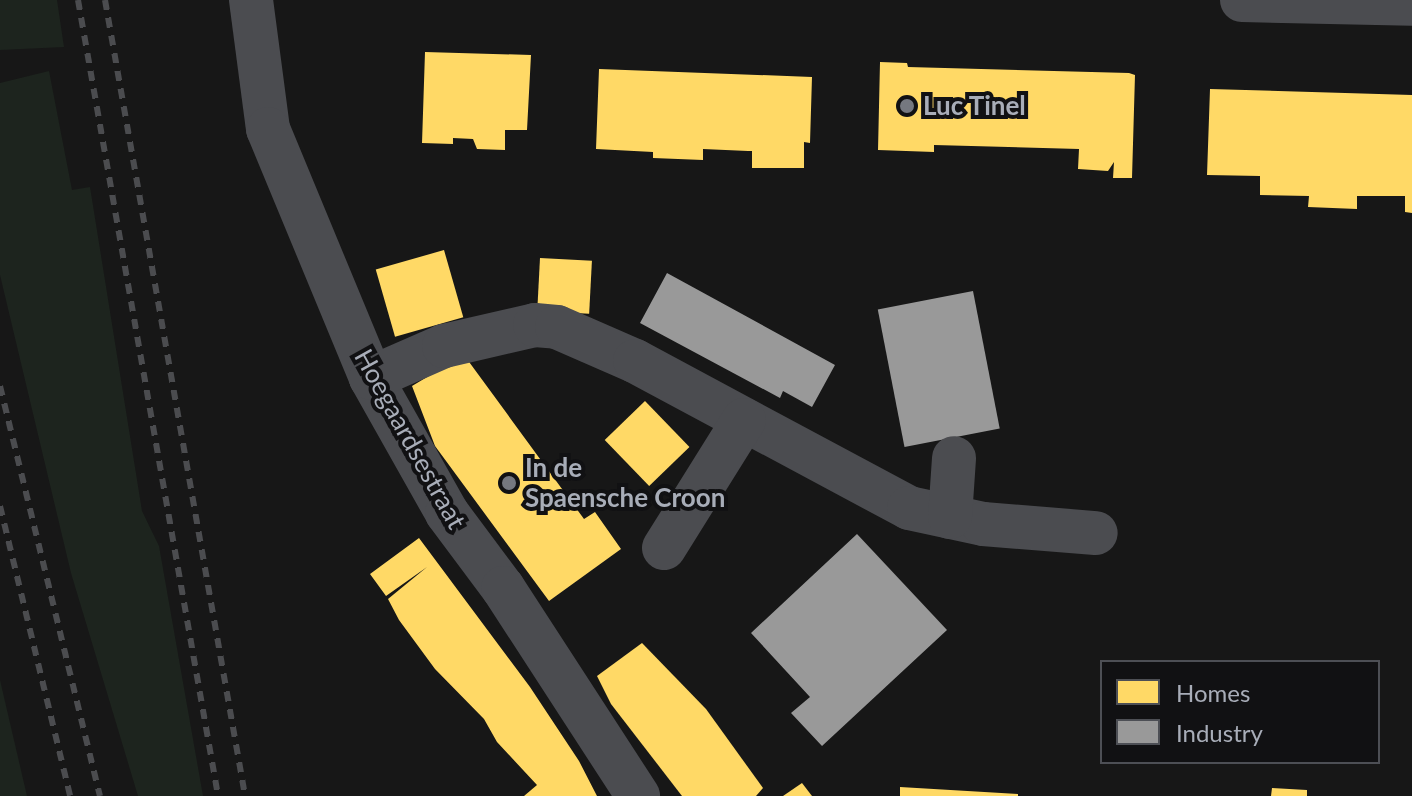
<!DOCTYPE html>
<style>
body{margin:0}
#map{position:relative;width:1412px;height:796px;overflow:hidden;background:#171717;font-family:Lato,sans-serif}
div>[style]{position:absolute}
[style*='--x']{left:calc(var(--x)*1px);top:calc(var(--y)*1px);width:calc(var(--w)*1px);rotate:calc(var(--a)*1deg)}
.green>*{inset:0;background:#1d241e}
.homes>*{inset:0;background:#ffd966;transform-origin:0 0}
.industry>*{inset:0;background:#999;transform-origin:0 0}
.minor>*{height:44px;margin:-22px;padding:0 22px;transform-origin:22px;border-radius:22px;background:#4b4c50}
.rail>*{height:6px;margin-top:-3px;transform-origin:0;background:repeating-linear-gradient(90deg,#4b4c4f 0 10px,transparent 0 18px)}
.dots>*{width:22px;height:22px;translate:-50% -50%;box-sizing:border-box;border:4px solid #111113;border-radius:50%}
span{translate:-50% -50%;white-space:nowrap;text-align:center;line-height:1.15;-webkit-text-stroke:8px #111113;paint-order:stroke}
.poi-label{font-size:26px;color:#a8adb8;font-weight:700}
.left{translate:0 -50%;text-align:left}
.street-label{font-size:26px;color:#a8adb8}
.legend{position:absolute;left:1100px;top:660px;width:280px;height:104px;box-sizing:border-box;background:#111113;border:2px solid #4d4f55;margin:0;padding:10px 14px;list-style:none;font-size:24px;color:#a8adb8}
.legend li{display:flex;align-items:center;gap:16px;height:40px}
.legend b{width:40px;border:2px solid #4d4f55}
</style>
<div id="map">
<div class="green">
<i style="clip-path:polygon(0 0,57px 0,64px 47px,0 50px)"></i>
<i style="clip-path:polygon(49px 71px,72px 190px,90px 187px,142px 511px,159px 546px,203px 796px,138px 796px,71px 573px,0 275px,0 83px)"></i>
<i style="clip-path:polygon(0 680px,27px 796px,0 796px)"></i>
</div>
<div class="homes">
<i style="clip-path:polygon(425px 52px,531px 55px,527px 130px,505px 130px,505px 150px,477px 149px,473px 139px,453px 138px,453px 144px,422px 143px)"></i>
<i style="clip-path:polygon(880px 62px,907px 63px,908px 67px,1129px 73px,1135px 75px,1132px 178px,1113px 178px,1114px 162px,1108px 171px,1078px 169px,1079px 149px,934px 145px,934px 152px,878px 150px)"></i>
<i style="clip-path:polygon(599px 69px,812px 77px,810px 143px,804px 142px,804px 168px,752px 168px,752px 151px,748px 151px,703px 149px,703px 160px,653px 158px,653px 152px,596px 149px)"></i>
<i style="clip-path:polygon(1210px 89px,1412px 95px,1412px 213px,1405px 212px,1405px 196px,1357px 196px,1357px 209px,1308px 207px,1309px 196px,1260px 195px,1260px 176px,1207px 175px)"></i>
<i style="left:444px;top:250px;width:70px;height:71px;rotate:74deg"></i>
<i style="left:540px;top:258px;width:52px;height:53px;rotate:3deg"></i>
<i style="clip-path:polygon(464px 355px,584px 519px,595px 512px,621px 549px,549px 601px,435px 446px,412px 386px)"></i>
<i style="left:645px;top:401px;width:64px;height:56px;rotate:46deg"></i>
<i style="clip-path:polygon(419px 538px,530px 687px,579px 761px,597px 796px,524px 796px,537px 785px,497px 742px,484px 719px,435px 669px,399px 620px,388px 599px,427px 567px,386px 596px,370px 574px)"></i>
<i style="clip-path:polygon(642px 643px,706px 709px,763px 788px,756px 796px,682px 796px,611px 704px,597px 676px)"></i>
<i style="clip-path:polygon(802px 783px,812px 796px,783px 796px)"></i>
<i style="clip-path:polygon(900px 787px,1018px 794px,1018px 796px,900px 796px)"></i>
<i style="clip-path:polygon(1272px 788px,1307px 790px,1307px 796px,1271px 796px)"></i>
</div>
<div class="industry">
<i style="clip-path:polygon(667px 273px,835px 365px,812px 407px,783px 391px,780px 398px,640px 323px)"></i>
<i style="left:973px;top:291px;width:140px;height:97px;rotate:79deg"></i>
<i style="clip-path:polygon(857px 534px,947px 630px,822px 746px,791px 713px,810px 697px,751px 633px)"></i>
</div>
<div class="minor">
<i style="--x:251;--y:0;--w:130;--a:82.5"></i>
<i style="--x:268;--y:129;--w:269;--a:67.5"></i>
<i style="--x:371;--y:378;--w:155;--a:60.6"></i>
<i style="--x:447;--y:513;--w:94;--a:53.3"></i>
<i style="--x:503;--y:588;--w:248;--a:57"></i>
<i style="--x:1242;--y:0;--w:170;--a:1.3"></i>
<i style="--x:371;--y:378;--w:80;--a:-23.7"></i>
<i style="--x:444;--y:346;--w:93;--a:-13"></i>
<i style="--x:535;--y:325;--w:22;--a:5"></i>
<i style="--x:557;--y:327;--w:85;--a:23.6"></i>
<i style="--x:635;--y:361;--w:311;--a:28.2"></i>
<i style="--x:909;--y:508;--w:76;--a:12.2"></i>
<i style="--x:983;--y:524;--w:113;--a:4.6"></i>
<i style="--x:950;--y:517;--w:59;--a:-86.1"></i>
<i style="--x:664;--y:548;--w:151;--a:-58"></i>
</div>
<div class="rail">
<i style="--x:78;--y:0;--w:808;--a:80.02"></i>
<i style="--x:105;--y:0;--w:808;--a:80.02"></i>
<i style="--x:0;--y:386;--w:422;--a:76.3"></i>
<i style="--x:0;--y:506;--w:298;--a:76.4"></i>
</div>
<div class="dots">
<i style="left:907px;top:106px;background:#757880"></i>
<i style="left:509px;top:483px;background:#757880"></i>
</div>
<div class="poi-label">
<span class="left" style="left:923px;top:106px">Luc Tinel</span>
<span class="left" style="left:525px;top:483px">In de<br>Spaensche Croon</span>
</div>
<div class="street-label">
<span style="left:410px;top:439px;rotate:61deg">Hoegaardsestraat</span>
</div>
<ul class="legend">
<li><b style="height:22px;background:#ffd966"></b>Homes</li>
<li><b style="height:22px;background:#999"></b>Industry</li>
</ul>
</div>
